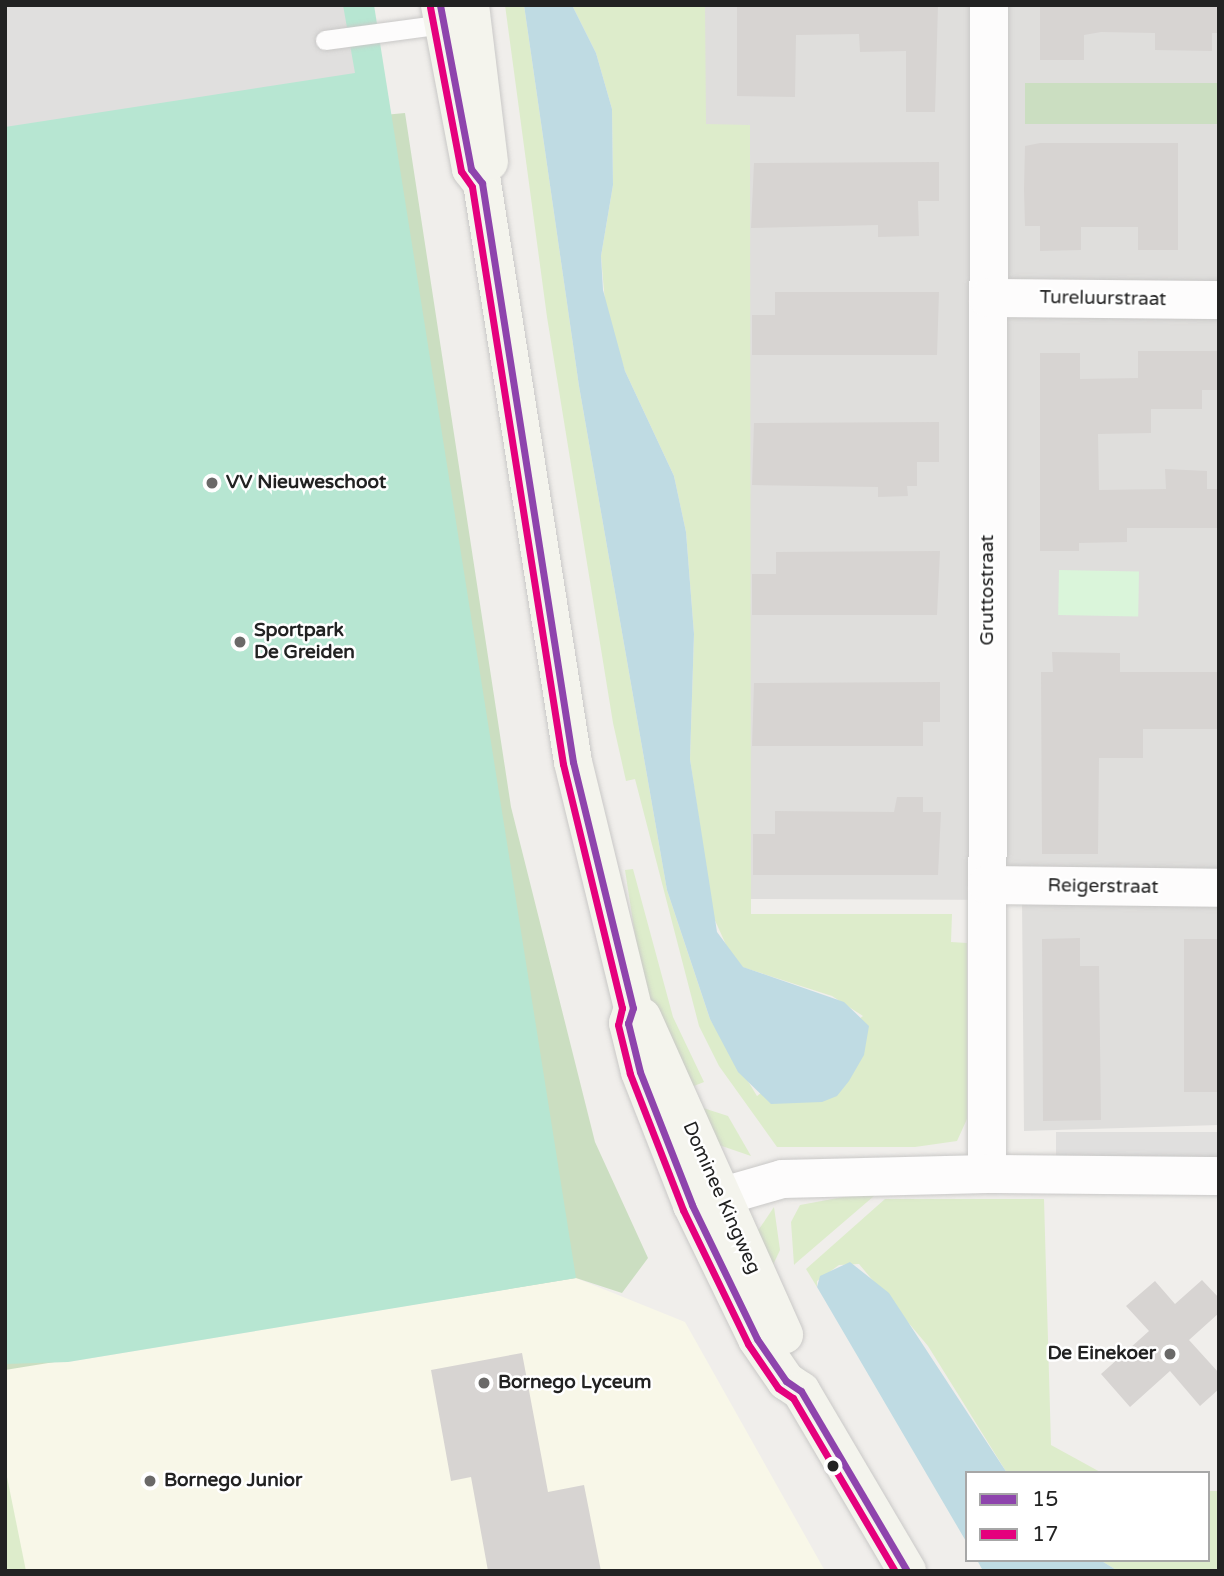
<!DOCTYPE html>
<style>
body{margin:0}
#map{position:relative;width:1224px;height:1576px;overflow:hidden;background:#f0eeeb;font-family:"Varela Round",sans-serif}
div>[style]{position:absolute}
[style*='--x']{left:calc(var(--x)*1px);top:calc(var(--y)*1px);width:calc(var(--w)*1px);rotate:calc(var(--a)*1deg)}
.residential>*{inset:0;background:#dfdedc}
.education>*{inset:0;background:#f8f7e8}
.grass>*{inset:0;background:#ddeccb}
.forest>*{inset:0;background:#cbdec1;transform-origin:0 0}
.park>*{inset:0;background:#daf5da;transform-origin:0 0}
.pitch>*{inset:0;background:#b7e6d2}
.parking>*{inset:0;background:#e0dfde;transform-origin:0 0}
.water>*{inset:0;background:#bfdbe3}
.building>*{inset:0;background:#d7d4d2;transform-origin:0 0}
.roads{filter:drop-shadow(0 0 2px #c9c8c7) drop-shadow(0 0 2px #c9c8c7)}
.lane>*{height:19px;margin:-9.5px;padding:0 9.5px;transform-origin:9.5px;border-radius:9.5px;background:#fdfcfc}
.street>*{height:38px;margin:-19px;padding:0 19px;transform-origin:19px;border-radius:19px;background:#fdfcfc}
.secondary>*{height:38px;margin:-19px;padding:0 19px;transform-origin:19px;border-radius:19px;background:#f4f4ed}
.bus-1>*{height:7px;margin:-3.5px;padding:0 3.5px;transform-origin:3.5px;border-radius:3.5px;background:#8e44ad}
.bus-2>*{height:7px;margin:-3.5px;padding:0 3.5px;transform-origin:3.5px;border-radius:3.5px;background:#e5007d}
.dots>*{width:19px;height:19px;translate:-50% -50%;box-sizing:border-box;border:4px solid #fff;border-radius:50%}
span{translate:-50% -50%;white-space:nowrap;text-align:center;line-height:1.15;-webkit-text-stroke:5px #fff;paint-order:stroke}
.street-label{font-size:19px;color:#222}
.poi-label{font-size:19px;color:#222;font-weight:700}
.left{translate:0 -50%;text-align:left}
.right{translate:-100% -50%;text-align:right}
.frame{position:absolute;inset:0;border:7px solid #222;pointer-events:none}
.legend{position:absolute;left:965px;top:1471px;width:245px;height:91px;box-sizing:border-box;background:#fff;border:2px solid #a7a7a7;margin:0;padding:9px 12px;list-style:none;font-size:21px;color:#222}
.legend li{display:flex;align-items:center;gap:14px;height:35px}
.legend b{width:35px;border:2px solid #a7a7a7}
</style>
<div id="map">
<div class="residential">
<i style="clip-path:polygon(699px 5px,1219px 5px,1219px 1125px,1024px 1131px,1022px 900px,733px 899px)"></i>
</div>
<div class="education">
<i style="clip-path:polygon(576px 1278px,685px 1322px,825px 1571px,17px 1571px,5px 1525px,5px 1364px,68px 1362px)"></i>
</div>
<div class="grass">
<i style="clip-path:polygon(505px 5px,524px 5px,579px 386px,667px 890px,710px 1019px,757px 1096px,863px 1016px,832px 996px,742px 967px,732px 958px,713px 916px,690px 759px,694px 634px,686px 532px,674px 476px,625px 371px,606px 314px,601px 256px,613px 185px,612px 109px,596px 53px,572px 5px,705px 5px,706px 124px,750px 125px,751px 914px,952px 914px,951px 942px,967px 943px,967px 1119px,957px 1141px,915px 1147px,777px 1147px,719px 1066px,699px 1026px,635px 779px,626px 781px,613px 723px,547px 317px)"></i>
<i style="clip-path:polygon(633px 869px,673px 1017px,704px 1082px,684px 1090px,643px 987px,625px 870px)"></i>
<i style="clip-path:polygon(700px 1107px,728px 1116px,751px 1156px,716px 1144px)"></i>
<i style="clip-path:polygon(881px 1190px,796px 1263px,794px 1265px,791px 1222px,800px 1205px)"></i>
<i style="clip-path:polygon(885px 1199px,1044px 1199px,1051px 1445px,1102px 1473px,1007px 1473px,928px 1346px,859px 1264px,839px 1265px,817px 1281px,817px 1287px,806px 1269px)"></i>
<i style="clip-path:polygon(774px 1207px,780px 1250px,773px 1265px,757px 1232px)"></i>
<i style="clip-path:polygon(5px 1467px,26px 1571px,5px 1571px)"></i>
<i style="clip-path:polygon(1208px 1491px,1219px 1491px,1219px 1571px,1118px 1571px,1100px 1560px,1208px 1560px)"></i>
</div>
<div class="forest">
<i style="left:1219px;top:83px;width:41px;height:194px;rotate:90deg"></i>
<i style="clip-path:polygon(405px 113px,511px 807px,595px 1142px,648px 1258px,622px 1293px,576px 1278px,5px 1370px,5px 1308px,363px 117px)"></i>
</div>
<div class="park">
<i style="left:1059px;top:570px;width:80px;height:45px;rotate:1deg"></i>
</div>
<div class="pitch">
<i style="clip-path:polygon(5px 5px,374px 5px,576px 1278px,68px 1362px,5px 1364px)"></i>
</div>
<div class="parking">
<i style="clip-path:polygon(5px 5px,343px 5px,355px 73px,5px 127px)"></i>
<i style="left:1056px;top:1132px;width:163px;height:28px"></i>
</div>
<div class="water">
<i style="clip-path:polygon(524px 5px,572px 5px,596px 53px,612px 109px,613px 185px,601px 256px,603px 290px,625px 371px,674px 476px,686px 532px,694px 634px,690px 759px,717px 932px,743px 967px,844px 1002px,869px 1026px,864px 1055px,849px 1081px,837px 1096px,822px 1102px,771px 1104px,738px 1072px,710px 1019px,667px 890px,579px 386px)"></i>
<i style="clip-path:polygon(850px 1262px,889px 1293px,1007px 1473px,967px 1473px,967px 1543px,817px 1287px,820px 1276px)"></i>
<i style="clip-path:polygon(977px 1560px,1100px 1560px,1118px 1571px,983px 1571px)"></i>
</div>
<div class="building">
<i style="clip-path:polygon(737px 5px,938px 5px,935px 112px,906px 112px,906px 51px,860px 52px,859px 34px,796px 35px,795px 97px,737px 96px)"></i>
<i style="clip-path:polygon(1040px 5px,1219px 5px,1219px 33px,1212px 33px,1212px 51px,1155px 50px,1155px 33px,1101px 32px,1084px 35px,1084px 60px,1040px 60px)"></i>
<i style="clip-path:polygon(1040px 143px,1178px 143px,1178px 250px,1138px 250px,1138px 227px,1081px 227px,1081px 250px,1040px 251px,1040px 226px,1025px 226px,1024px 190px,1025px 146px)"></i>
<i style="clip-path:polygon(939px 162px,939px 201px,918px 201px,919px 236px,878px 237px,878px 225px,751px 228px,754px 163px)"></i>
<i style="clip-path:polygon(775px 292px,939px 292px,937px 355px,752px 355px,752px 315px,775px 315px)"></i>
<i style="clip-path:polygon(1138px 351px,1219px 351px,1219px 390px,1202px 390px,1202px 409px,1151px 409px,1151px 433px,1098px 434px,1099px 490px,1166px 489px,1165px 469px,1207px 471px,1207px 489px,1219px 489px,1219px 528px,1127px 528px,1127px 542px,1079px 543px,1079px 551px,1040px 551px,1040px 353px,1080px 353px,1080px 379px,1138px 378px)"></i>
<i style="clip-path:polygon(939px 422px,939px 462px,917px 462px,917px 486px,907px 486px,908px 496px,878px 497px,878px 487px,752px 485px,754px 423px)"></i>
<i style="clip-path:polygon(940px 551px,937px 615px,752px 615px,752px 574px,776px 574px,776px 552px)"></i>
<i style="clip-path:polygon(1052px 652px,1120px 653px,1120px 672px,1219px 672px,1219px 729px,1143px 729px,1143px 758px,1099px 758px,1098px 854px,1042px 854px,1041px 672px,1053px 672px)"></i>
<i style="clip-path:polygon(940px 682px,940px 722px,923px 722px,923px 746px,752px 746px,754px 683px)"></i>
<i style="clip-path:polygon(897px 797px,923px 797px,923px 812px,941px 812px,938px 875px,753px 875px,753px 834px,775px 834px,775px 811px,894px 812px)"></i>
<i style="clip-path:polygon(1080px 938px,1080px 966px,1099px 966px,1101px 1120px,1043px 1121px,1042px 939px)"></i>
<i style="left:1184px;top:939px;width:35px;height:153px"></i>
<i style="clip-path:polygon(1202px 1280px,1219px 1298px,1219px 1313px,1189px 1340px,1219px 1373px,1219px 1389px,1200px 1406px,1170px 1371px,1130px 1407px,1101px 1374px,1149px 1331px,1126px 1306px,1155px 1281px,1175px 1304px)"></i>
<i style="clip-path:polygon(522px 1353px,548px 1492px,584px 1485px,601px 1571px,488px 1571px,471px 1477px,451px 1481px,431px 1370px)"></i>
</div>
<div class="roads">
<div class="lane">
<i style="--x:325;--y:40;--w:126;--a:-7.7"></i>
</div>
<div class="street">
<i style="--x:989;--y:5;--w:1169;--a:90.1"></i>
<i style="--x:987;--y:1174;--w:232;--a:0.5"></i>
<i style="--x:988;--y:298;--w:231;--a:0.5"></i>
<i style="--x:987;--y:885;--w:232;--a:0.7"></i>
<i style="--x:692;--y:1205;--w:94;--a:-16.1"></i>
<i style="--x:782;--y:1179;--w:205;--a:-1.4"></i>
</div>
<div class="secondary">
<i style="--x:440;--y:5;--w:167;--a:79.3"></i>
<i style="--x:471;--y:169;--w:18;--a:52"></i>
<i style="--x:482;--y:183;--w:586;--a:81.07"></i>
<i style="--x:573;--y:762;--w:253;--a:76.3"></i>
<i style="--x:633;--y:1008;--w:16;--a:108"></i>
<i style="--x:628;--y:1023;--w:50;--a:76.2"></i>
<i style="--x:640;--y:1072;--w:143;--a:68.6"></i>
<i style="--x:692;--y:1205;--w:149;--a:64.1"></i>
<i style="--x:757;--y:1339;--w:51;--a:55.4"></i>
<i style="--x:786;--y:1381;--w:18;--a:34"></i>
<i style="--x:801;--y:1391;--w:209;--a:59.5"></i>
<i style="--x:470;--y:5;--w:158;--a:83.1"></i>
<i style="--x:642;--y:1017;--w:348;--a:65.9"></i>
</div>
</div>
<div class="bus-1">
<i style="--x:440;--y:5;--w:167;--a:79.3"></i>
<i style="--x:471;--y:169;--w:18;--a:52"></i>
<i style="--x:482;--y:183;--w:586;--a:81.07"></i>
<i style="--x:573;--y:762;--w:253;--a:76.3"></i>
<i style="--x:633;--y:1008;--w:16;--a:108"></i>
<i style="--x:628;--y:1023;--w:50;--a:76.2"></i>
<i style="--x:640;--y:1072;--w:143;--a:68.6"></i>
<i style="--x:692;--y:1205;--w:149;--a:64.1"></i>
<i style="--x:757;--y:1339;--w:51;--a:55.4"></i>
<i style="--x:786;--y:1381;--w:18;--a:34"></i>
<i style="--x:801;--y:1391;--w:209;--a:59.5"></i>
</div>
<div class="bus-2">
<i style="--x:430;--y:7;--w:167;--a:79.3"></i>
<i style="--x:461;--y:171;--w:19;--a:55"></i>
<i style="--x:472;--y:187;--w:584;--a:81.04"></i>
<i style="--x:563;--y:764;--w:251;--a:76.4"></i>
<i style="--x:622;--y:1008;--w:17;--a:103"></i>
<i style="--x:618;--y:1025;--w:50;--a:76.2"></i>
<i style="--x:630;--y:1074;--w:146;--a:68.7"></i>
<i style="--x:683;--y:1210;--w:149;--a:64.1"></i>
<i style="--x:748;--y:1344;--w:53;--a:55.7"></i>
<i style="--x:778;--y:1388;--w:18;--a:34"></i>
<i style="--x:793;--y:1398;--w:201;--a:59.5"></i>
</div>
<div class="dots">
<i style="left:212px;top:483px;background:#6a6968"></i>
<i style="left:240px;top:642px;background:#6a6968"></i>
<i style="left:1170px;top:1354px;background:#6a6968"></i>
<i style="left:484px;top:1383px;background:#6a6968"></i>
<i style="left:833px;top:1466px;background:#222"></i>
<i style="left:150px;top:1481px;background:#6a6968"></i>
</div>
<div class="street-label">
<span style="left:1103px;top:299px;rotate:1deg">Tureluurstraat</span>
<span style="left:988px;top:590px;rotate:-90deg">Gruttostraat</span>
<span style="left:1103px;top:887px;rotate:1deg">Reigerstraat</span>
<span style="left:721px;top:1198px;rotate:66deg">Dominee Kingweg</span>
</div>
<div class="poi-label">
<span class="left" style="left:226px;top:483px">VV Nieuweschoot</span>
<span class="left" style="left:254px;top:642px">Sportpark<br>De Greiden</span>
<span class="right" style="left:1156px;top:1354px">De Einekoer</span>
<span class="left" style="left:498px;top:1383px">Bornego Lyceum</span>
<span class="left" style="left:164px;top:1481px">Bornego Junior</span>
</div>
<div class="frame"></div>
<ul class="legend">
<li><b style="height:9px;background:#8e44ad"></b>15</li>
<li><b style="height:9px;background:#e5007d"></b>17</li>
</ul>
</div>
